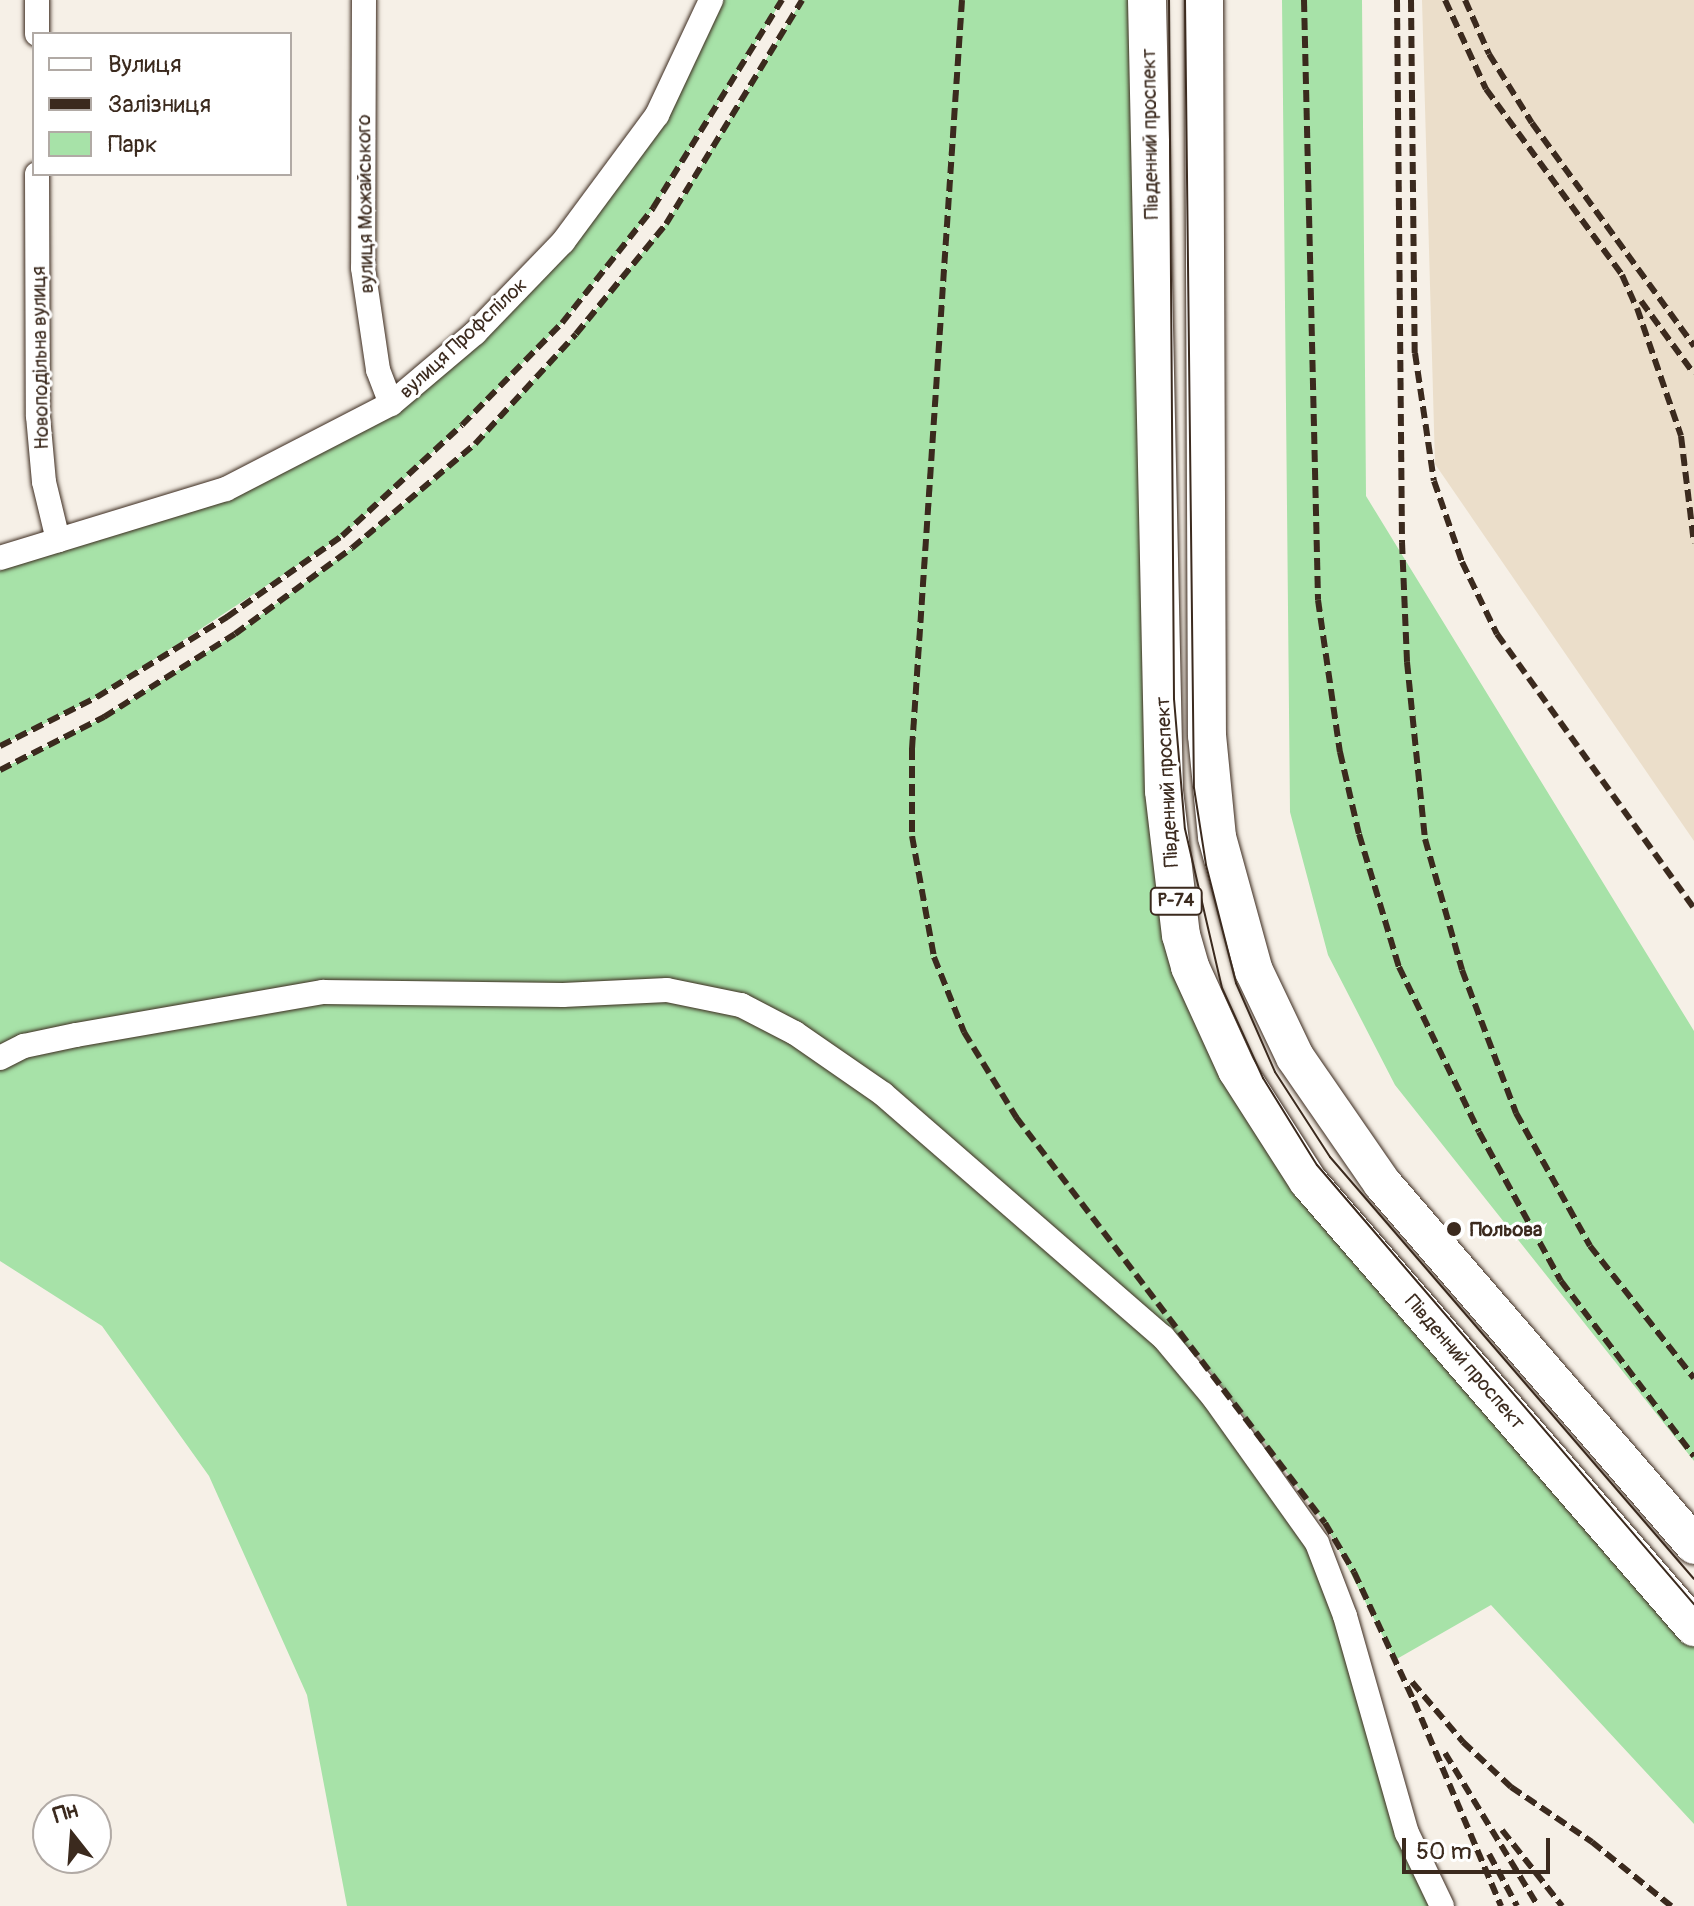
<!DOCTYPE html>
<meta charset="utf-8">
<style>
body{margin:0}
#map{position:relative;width:1694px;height:1906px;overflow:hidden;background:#f6f0e7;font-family:Pangolin,sans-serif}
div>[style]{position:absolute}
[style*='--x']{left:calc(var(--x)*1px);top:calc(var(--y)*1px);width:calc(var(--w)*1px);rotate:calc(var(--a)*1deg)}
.built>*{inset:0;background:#ebdeca}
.green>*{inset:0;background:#a7e2a8}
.roads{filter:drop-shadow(0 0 2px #3b2a1e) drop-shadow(0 0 2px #3b2a1e)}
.minor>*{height:24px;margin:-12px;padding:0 12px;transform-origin:12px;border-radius:12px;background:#fff}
.primary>*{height:38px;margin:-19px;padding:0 19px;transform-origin:19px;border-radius:19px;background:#fff}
.tram>*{height:2px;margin:-1px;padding:0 1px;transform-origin:1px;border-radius:1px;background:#3b2a1e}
.rail>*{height:6px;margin-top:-3px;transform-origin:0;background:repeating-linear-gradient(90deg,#3b2a1e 0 12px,transparent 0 18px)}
.dots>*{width:22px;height:22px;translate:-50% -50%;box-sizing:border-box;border:4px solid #fff;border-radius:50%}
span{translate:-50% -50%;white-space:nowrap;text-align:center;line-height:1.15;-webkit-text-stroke:6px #fff;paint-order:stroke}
.shield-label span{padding:2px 6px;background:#fff;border:2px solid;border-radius:6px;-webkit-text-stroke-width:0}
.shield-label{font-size:18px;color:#3b2a1e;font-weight:700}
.street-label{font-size:20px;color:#3b2a1e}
.poi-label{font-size:20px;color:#3b2a1e;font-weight:700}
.left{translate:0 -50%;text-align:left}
.legend{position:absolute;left:32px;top:32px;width:260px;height:144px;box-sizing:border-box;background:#fff;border:2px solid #b1aaa5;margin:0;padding:10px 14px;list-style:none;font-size:24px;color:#3b2a1e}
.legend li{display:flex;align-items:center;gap:16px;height:40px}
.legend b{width:40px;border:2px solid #b1aaa5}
.north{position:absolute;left:32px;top:1794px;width:80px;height:80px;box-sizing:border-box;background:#fff;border:2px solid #b1aaa5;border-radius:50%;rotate:343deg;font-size:22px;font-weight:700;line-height:32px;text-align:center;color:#3b2a1e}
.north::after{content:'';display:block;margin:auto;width:28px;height:36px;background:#3b2a1e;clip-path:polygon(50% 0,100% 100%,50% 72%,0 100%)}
.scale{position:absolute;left:1402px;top:1838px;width:148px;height:36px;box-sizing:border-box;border:4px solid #3b2a1e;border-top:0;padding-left:10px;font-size:24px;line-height:28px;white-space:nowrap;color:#3b2a1e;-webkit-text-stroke:6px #fff;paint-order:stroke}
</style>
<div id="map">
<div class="built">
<i style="clip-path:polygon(1422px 0,1694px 0,1694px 841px,1435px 464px)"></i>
</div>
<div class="green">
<i style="clip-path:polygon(711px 0,782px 0,653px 209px,562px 323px,462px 425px,342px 536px,97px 697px,0 746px,0 558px,226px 489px,391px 404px,475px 333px,657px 115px)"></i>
<i style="clip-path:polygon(802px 0,1147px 0,1170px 864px,1237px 1070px,1694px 1627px,1694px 1824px,1491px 1605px,1395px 1660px,1325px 1523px,1191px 1345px,1180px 1352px,1317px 1543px,1442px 1906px,347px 1906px,307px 1695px,209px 1476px,102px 1326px,0 1261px,0 770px,104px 717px,235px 634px,352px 548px,475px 444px,576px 334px,666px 224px)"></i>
<i style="clip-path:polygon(1282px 0,1362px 0,1366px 496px,1694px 1031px,1694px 1461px,1395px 1085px,1328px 955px,1290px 812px)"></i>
</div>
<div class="roads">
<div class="minor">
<i style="--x:37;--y:0;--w:34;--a:90"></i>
<i style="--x:364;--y:0;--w:268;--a:90.2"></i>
<i style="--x:363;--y:268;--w:103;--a:81.6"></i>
<i style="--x:378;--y:370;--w:36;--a:69"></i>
<i style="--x:37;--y:174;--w:242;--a:89.8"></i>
<i style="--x:38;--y:416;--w:66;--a:84.8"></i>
<i style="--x:44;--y:482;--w:60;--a:76.4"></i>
<i style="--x:0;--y:558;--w:236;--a:-17"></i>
<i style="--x:226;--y:489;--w:186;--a:-27.3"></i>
<i style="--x:391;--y:404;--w:110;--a:-40.2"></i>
<i style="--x:475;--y:333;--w:127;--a:-46"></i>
<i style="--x:563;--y:242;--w:158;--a:-53.5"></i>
<i style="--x:657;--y:115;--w:127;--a:-64.8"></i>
<i style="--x:0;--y:1058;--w:27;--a:-27"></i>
<i style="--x:24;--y:1046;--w:53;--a:-11.9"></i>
<i style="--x:76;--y:1035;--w:251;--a:-9.9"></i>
<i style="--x:323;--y:992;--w:240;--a:0.7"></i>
<i style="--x:563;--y:995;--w:104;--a:-2.8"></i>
<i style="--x:667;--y:990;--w:76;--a:11.5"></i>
<i style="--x:741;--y:1005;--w:61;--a:27.4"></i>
<i style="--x:795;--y:1033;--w:107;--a:34.7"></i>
<i style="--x:883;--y:1094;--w:371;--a:41"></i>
<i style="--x:1163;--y:1337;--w:80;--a:50.1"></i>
<i style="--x:1214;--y:1398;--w:178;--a:54.6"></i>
<i style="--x:1317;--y:1543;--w:78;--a:69"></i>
<i style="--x:1345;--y:1616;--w:226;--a:74.1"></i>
<i style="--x:1407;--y:1833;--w:81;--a:64.4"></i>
</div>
<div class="primary">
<i style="--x:1147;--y:0;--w:791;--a:88.77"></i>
<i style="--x:1164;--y:791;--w:145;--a:83.3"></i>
<i style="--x:1181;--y:935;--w:33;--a:74"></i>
<i style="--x:1190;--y:967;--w:113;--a:65.5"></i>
<i style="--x:1237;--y:1070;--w:132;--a:57.4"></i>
<i style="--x:1308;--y:1181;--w:590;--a:49.12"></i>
<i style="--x:1204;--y:0;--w:735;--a:89.77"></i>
<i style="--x:1207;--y:735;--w:102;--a:84.4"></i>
<i style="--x:1217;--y:837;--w:139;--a:74.6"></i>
<i style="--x:1254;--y:971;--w:95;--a:64.5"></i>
<i style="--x:1295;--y:1057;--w:153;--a:55.4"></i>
<i style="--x:1382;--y:1183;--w:478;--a:49.2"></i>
</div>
</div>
<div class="tram">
<i style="--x:1169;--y:0;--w:699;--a:89.59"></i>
<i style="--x:1174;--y:699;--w:130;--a:85.2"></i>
<i style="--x:1185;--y:829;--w:163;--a:76.9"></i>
<i style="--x:1222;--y:988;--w:99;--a:65.5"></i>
<i style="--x:1263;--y:1078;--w:102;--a:58.2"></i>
<i style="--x:1317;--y:1165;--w:579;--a:49.35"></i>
<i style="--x:1185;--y:0;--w:788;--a:89.35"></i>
<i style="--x:1194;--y:788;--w:78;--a:81.1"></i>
<i style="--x:1206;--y:865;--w:122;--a:75.7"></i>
<i style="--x:1236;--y:983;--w:97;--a:66.3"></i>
<i style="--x:1275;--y:1072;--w:101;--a:57.1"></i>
<i style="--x:1330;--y:1157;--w:557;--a:49.22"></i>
</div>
<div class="rail">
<i style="--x:962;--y:0;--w:750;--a:93.82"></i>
<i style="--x:912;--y:748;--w:88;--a:90"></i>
<i style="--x:912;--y:836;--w:123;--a:79.7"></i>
<i style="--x:934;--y:957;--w:81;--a:68.2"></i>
<i style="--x:964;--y:1032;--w:100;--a:58.5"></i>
<i style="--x:1016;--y:1117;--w:510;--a:52.73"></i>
<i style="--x:1325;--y:1523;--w:57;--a:59.4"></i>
<i style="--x:1354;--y:1572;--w:142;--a:65.1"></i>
<i style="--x:1414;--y:1701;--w:223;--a:67"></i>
<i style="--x:1304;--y:0;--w:600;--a:88.66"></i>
<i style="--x:1318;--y:600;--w:154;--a:81.8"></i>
<i style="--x:1340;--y:752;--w:84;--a:77"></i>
<i style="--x:1359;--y:834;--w:139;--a:73.3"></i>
<i style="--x:1399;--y:967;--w:183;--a:64.1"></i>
<i style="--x:1479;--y:1132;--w:170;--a:61.2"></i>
<i style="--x:1561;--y:1281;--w:220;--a:52.8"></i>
<i style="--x:1397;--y:0;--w:542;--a:89.47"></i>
<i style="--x:1402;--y:542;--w:120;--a:87.6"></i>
<i style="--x:1407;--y:662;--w:178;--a:84.2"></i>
<i style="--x:1425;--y:839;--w:136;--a:74.2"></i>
<i style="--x:1462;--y:970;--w:153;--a:69.3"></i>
<i style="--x:1516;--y:1113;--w:152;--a:60.9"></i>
<i style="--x:1590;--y:1246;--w:168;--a:51.8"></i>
<i style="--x:1411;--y:0;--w:353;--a:89.4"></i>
<i style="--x:1415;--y:353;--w:129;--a:81.6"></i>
<i style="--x:1434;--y:481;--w:86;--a:70.9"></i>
<i style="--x:1462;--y:562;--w:80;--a:64.1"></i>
<i style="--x:1497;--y:634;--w:337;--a:54.3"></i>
<i style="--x:1445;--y:0;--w:98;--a:65.3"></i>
<i style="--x:1486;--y:89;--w:230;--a:53.8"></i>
<i style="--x:1622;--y:275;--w:36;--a:66"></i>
<i style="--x:1637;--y:308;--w:135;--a:71"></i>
<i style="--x:1681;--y:436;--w:108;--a:83.1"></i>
<i style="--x:1465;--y:0;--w:59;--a:66"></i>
<i style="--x:1489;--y:54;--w:81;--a:58.1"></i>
<i style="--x:1532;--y:123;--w:276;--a:54"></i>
<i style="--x:1641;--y:301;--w:90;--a:54"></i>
<i style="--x:0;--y:746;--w:109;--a:-26.8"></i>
<i style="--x:97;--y:697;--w:153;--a:-31.6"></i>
<i style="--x:227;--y:617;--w:141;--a:-35.2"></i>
<i style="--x:342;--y:536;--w:163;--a:-42.8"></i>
<i style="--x:462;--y:425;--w:143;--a:-45.6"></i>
<i style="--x:562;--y:323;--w:147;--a:-51.6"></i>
<i style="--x:653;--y:208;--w:245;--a:-58.2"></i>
<i style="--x:0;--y:770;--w:117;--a:-27"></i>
<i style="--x:104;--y:717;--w:155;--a:-32.4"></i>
<i style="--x:235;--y:634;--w:145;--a:-36.3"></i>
<i style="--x:352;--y:548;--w:161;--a:-40.2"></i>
<i style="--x:475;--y:444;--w:149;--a:-47.4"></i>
<i style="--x:576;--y:334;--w:142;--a:-50.7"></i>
<i style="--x:666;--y:224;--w:262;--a:-58.7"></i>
<i style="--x:1412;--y:1682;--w:79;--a:49.6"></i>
<i style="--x:1463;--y:1742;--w:66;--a:43.2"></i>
<i style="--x:1511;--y:1787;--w:98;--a:34.2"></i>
<i style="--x:1592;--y:1842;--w:102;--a:39"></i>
<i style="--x:1445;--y:1753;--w:179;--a:58.7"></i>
<i style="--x:1502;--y:1830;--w:97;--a:51.7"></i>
<i style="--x:1489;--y:1854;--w:59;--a:61.7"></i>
</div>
<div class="dots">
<i style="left:1454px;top:1229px;background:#3b2a1e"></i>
</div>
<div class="shield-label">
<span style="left:1176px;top:901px">Р-74</span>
</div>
<div class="street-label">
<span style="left:1150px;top:134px;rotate:-91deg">Південний проспект</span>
<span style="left:365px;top:204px;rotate:-91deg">вулиця Можайського</span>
<span style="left:463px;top:338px;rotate:-43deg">вулиця Профспілок</span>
<span style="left:40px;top:358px;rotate:-91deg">Новоподільна вулиця</span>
<span style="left:1167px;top:782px;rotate:-93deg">Південний проспект</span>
<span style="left:1465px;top:1362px;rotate:49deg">Південний проспект</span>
</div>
<div class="poi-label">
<span class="left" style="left:1470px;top:1229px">Польова</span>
</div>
<ul class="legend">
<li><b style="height:10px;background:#fff"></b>Вулиця</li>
<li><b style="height:10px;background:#3b2a1e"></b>Залізниця</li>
<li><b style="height:22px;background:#a7e2a8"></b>Парк</li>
</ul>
<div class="north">Пн</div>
<div class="scale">50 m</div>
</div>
